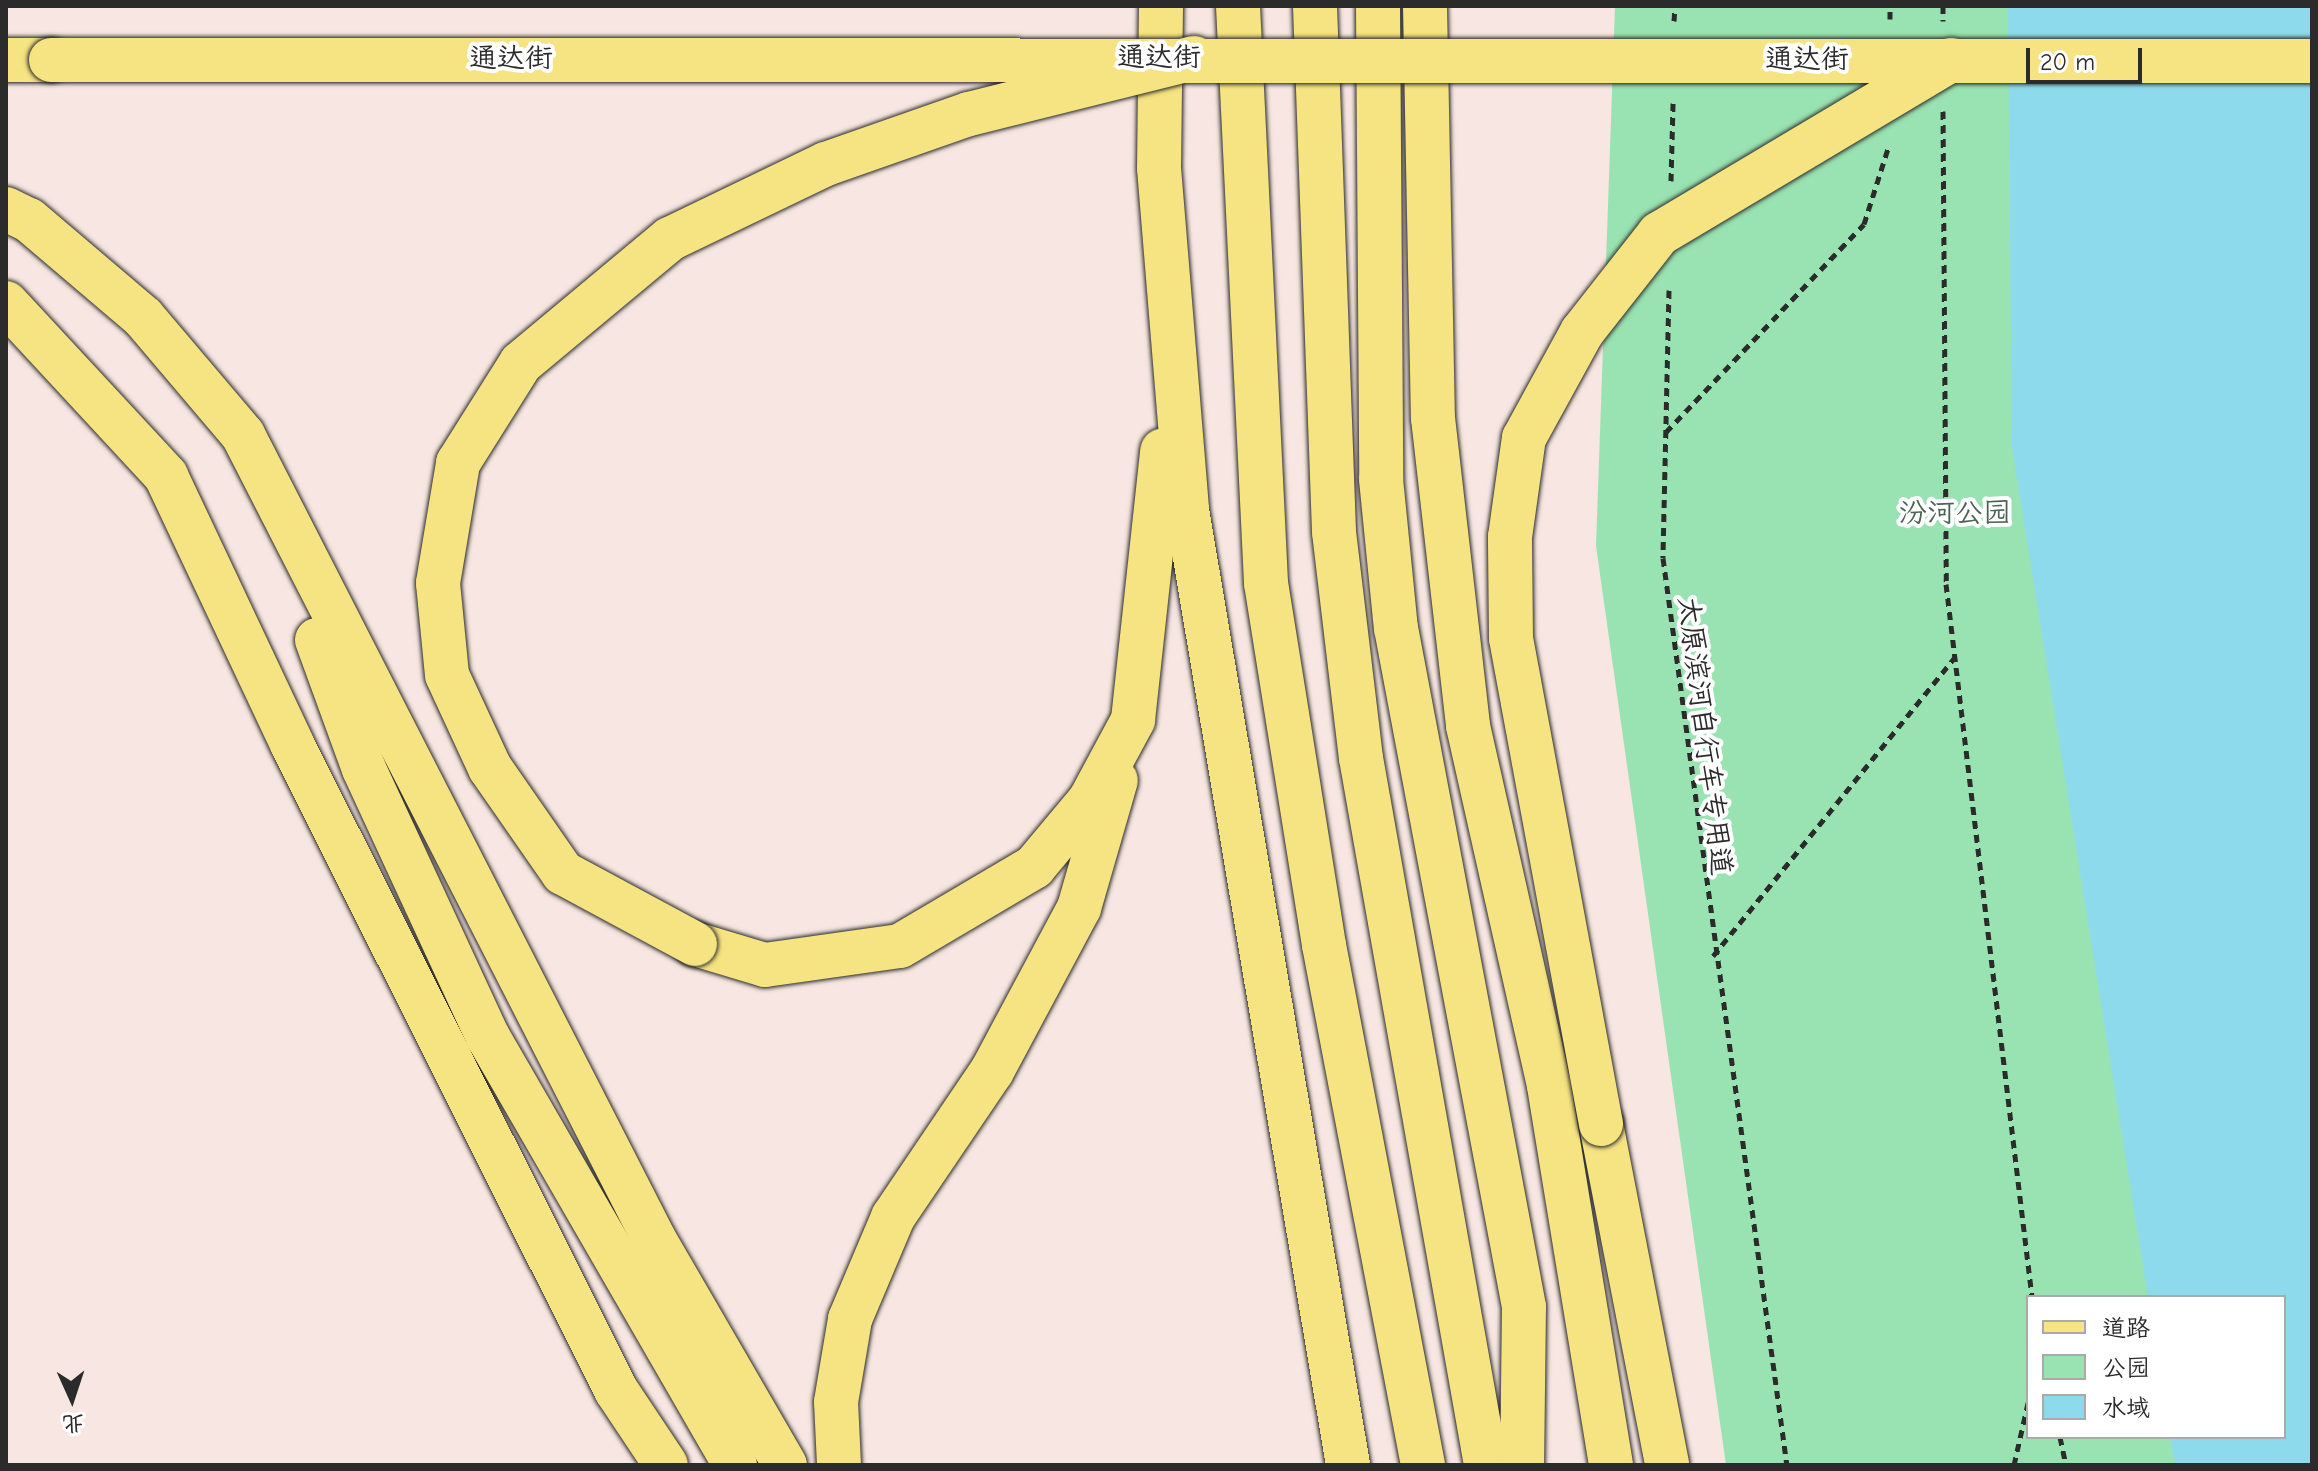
<!DOCTYPE html>
<meta charset="utf-8">
<style>
body{margin:0}
#map{position:relative;width:2318px;height:1471px;overflow:hidden;background:#f7e6e1;font-family:"Comic Neue","LXGW WenKai TC",sans-serif}
div>[style]{position:absolute}
[style*='--x']{left:calc(var(--x)*1px);top:calc(var(--y)*1px);width:calc(var(--w)*1px);rotate:calc(var(--a)*1deg)}
.green>*{inset:0;background:#99e3b2}
.water>*{inset:0;background:#8ddaec}
.path>*{height:5px;margin-top:-2.5px;transform-origin:0;background:repeating-linear-gradient(90deg,#2b2b2b 0 8px,transparent 0 14px)}
.roads{filter:drop-shadow(0 0 2px #2b2b2b) drop-shadow(0 0 2px #2b2b2b)}
.major>*{height:44px;margin:-22px;padding:0 22px;transform-origin:22px;border-radius:22px;background:#f6e381}
.highway>*{height:44px;margin:-22px;padding:0 22px;transform-origin:22px;border-radius:22px;background:#f6e381}
.bridges{filter:drop-shadow(0 0 2px #2b2b2b) drop-shadow(0 0 2px #2b2b2b)}
.major-bridge>*{height:44px;margin:-22px;padding:0 22px;transform-origin:22px;border-radius:22px;background:#f6e381}
.highway-bridge>*{height:44px;margin:-22px;padding:0 22px;transform-origin:22px;border-radius:22px;background:#f6e381}
span{translate:-50% -50%;white-space:nowrap;text-align:center;line-height:1.15;-webkit-text-stroke:8px #fff;paint-order:stroke}
.street-label{font-size:28px;color:#2b2b2b}
.park-label{font-size:28px;color:#4c6254}
.frame{position:absolute;inset:0;border:8px solid #2b2b2b;pointer-events:none}
.legend{position:absolute;left:2026px;top:1295px;width:260px;height:144px;box-sizing:border-box;background:#fff;border:2px solid #aaa;margin:0;padding:10px 14px;list-style:none;font-size:24px;color:#2b2b2b}
.legend li{display:flex;align-items:center;gap:16px;height:40px}
.legend b{width:40px;border:2px solid #aaa}
.north{position:absolute;left:32px;top:1359px;width:80px;height:80px;-webkit-text-stroke:6px #fff;paint-order:stroke;rotate:177deg;font-size:22px;font-weight:700;line-height:32px;text-align:center;color:#2b2b2b}
.north::after{content:'';display:block;margin:auto;width:28px;height:36px;background:#2b2b2b;clip-path:polygon(50% 0,100% 100%,50% 72%,0 100%)}
.scale{position:absolute;left:2026px;top:48px;width:116px;height:36px;box-sizing:border-box;border:4px solid #2b2b2b;border-top:0;padding-left:10px;font-size:24px;line-height:28px;white-space:nowrap;color:#2b2b2b;-webkit-text-stroke:6px #fff;paint-order:stroke}
</style>
<div id="map">
<div class="green">
<i style="clip-path:polygon(evenodd,1615px 6px,2312px 6px,2312px 1465px,1726px 1465px,1596px 546px,1615px 6px,2028px 1297px,2284px 1297px,2284px 1437px,2028px 1437px,2028px 1297px)"></i>
</div>
<div class="water">
<i style="clip-path:polygon(2008px 6px,2312px 6px,2312px 1465px,2175px 1465px,2170px 1437px,2284px 1437px,2284px 1297px,2148px 1297px,2012px 447px)"></i>
</div>
<div class="path">
<i style="--x:1943;--y:6;--w:15;--a:90"></i>
<i style="--x:1890;--y:19;--w:13;--a:-90"></i>
<i style="--x:1674;--y:21;--w:15;--a:-86"></i>
<i style="--x:1943;--y:111;--w:473;--a:89.6"></i>
<i style="--x:1946;--y:584;--w:718;--a:83.12"></i>
<i style="--x:1671;--y:181;--w:78;--a:-88.5"></i>
<i style="--x:1669;--y:290;--w:268;--a:91.3"></i>
<i style="--x:1663;--y:558;--w:915;--a:82.22"></i>
<i style="--x:1666;--y:432;--w:287;--a:-46.4"></i>
<i style="--x:1864;--y:224;--w:83;--a:-72.4"></i>
<i style="--x:1713;--y:956;--w:385;--a:-51"></i>
<i style="--x:2060;--y:1437;--w:29;--a:78"></i>
<i style="--x:2014;--y:1465;--w:64;--a:-77.3"></i>
</div>
<div class="roads">
<div class="major">
<i style="--x:6;--y:60;--w:45;--a:0"></i>
<i style="--x:6;--y:303;--w:236;--a:47.2"></i>
<i style="--x:166;--y:476;--w:296;--a:64.8"></i>
<i style="--x:292;--y:744;--w:723;--a:63.36"></i>
<i style="--x:616;--y:1390;--w:90;--a:56.3"></i>
</div>
<div class="highway">
<i style="--x:1161;--y:6;--w:162;--a:90.7"></i>
<i style="--x:1159;--y:168;--w:343;--a:85.3"></i>
<i style="--x:1187;--y:510;--w:968;--a:80.43"></i>
<i style="--x:1238;--y:6;--w:578;--a:87.22"></i>
<i style="--x:1266;--y:583;--w:367;--a:80.9"></i>
<i style="--x:1324;--y:945;--w:529;--a:79.22"></i>
<i style="--x:1315;--y:6;--w:526;--a:87.93"></i>
<i style="--x:1334;--y:532;--w:228;--a:83.2"></i>
<i style="--x:1361;--y:758;--w:718;--a:79.97"></i>
<i style="--x:1378;--y:6;--w:473;--a:89.6"></i>
<i style="--x:1381;--y:479;--w:150;--a:84.3"></i>
<i style="--x:1396;--y:628;--w:691;--a:79.32"></i>
<i style="--x:1524;--y:1307;--w:158;--a:90.7"></i>
<i style="--x:1425;--y:6;--w:412;--a:88.9"></i>
<i style="--x:1433;--y:418;--w:310;--a:83.5"></i>
<i style="--x:1468;--y:726;--w:369;--a:77.3"></i>
<i style="--x:1549;--y:1086;--w:384;--a:80.7"></i>
<i style="--x:6;--y:209;--w:25;--a:26"></i>
<i style="--x:29;--y:220;--w:150;--a:40.4"></i>
<i style="--x:143;--y:317;--w:155;--a:49.7"></i>
<i style="--x:243;--y:435;--w:903;--a:62.92"></i>
<i style="--x:654;--y:1239;--w:261;--a:59.9"></i>
<i style="--x:317;--y:640;--w:137;--a:70"></i>
<i style="--x:364;--y:769;--w:295;--a:65.2"></i>
<i style="--x:488;--y:1037;--w:494;--a:60"></i>
<i style="--x:695;--y:944;--w:73;--a:16.7"></i>
<i style="--x:765;--y:965;--w:136;--a:-8"></i>
<i style="--x:900;--y:946;--w:156;--a:-30.5"></i>
<i style="--x:1034;--y:867;--w:87;--a:-50.1"></i>
<i style="--x:1090;--y:800;--w:91;--a:-61.7"></i>
<i style="--x:1133;--y:720;--w:271;--a:-83.8"></i>
<i style="--x:1601;--y:1124;--w:347;--a:79"></i>
<i style="--x:839;--y:1465;--w:63;--a:-92.7"></i>
<i style="--x:836;--y:1402;--w:84;--a:-80.4"></i>
<i style="--x:850;--y:1319;--w:111;--a:-67.1"></i>
<i style="--x:893;--y:1217;--w:176;--a:-55.9"></i>
<i style="--x:992;--y:1071;--w:185;--a:-61.9"></i>
<i style="--x:1079;--y:908;--w:133;--a:-73.9"></i>
</div>
</div>
<div class="bridges">
<div class="major-bridge">
<i style="--x:51;--y:60;--w:2261;--a:0.03"></i>
</div>
<div class="highway-bridge">
<i style="--x:695;--y:944;--w:150;--a:-151.7"></i>
<i style="--x:563;--y:873;--w:128;--a:-124.8"></i>
<i style="--x:490;--y:768;--w:102;--a:-114.8"></i>
<i style="--x:447;--y:675;--w:92;--a:-95.6"></i>
<i style="--x:438;--y:583;--w:122;--a:-80.5"></i>
<i style="--x:458;--y:463;--w:118;--a:-57.8"></i>
<i style="--x:521;--y:363;--w:194;--a:-39.8"></i>
<i style="--x:670;--y:239;--w:173;--a:-25.7"></i>
<i style="--x:826;--y:164;--w:151;--a:-19.3"></i>
<i style="--x:969;--y:114;--w:232;--a:-14"></i>
<i style="--x:1601;--y:1124;--w:494;--a:-100.5"></i>
<i style="--x:1511;--y:638;--w:101;--a:-90.6"></i>
<i style="--x:1510;--y:537;--w:100;--a:-82"></i>
<i style="--x:1524;--y:438;--w:121;--a:-61.3"></i>
<i style="--x:1582;--y:332;--w:125;--a:-51.8"></i>
<i style="--x:1659;--y:234;--w:340;--a:-30.8"></i>
</div>
</div>
<div class="street-label">
<span style="left:1159px;top:57px">通达街</span>
<span style="left:511px;top:58px">通达街</span>
<span style="left:1807px;top:59px">通达街</span>
<span style="left:1705px;top:736px;rotate:83deg">太原滨河自行车专用道</span>
</div>
<div class="park-label">
<span style="left:1955px;top:513px">汾河公园</span>
</div>
<div class="frame"></div>
<ul class="legend">
<li><b style="height:10px;background:#f6e381"></b>道路</li>
<li><b style="height:22px;background:#99e3b2"></b>公园</li>
<li><b style="height:22px;background:#8ddaec"></b>水域</li>
</ul>
<div class="north">北</div>
<div class="scale">20 m</div>
</div>
